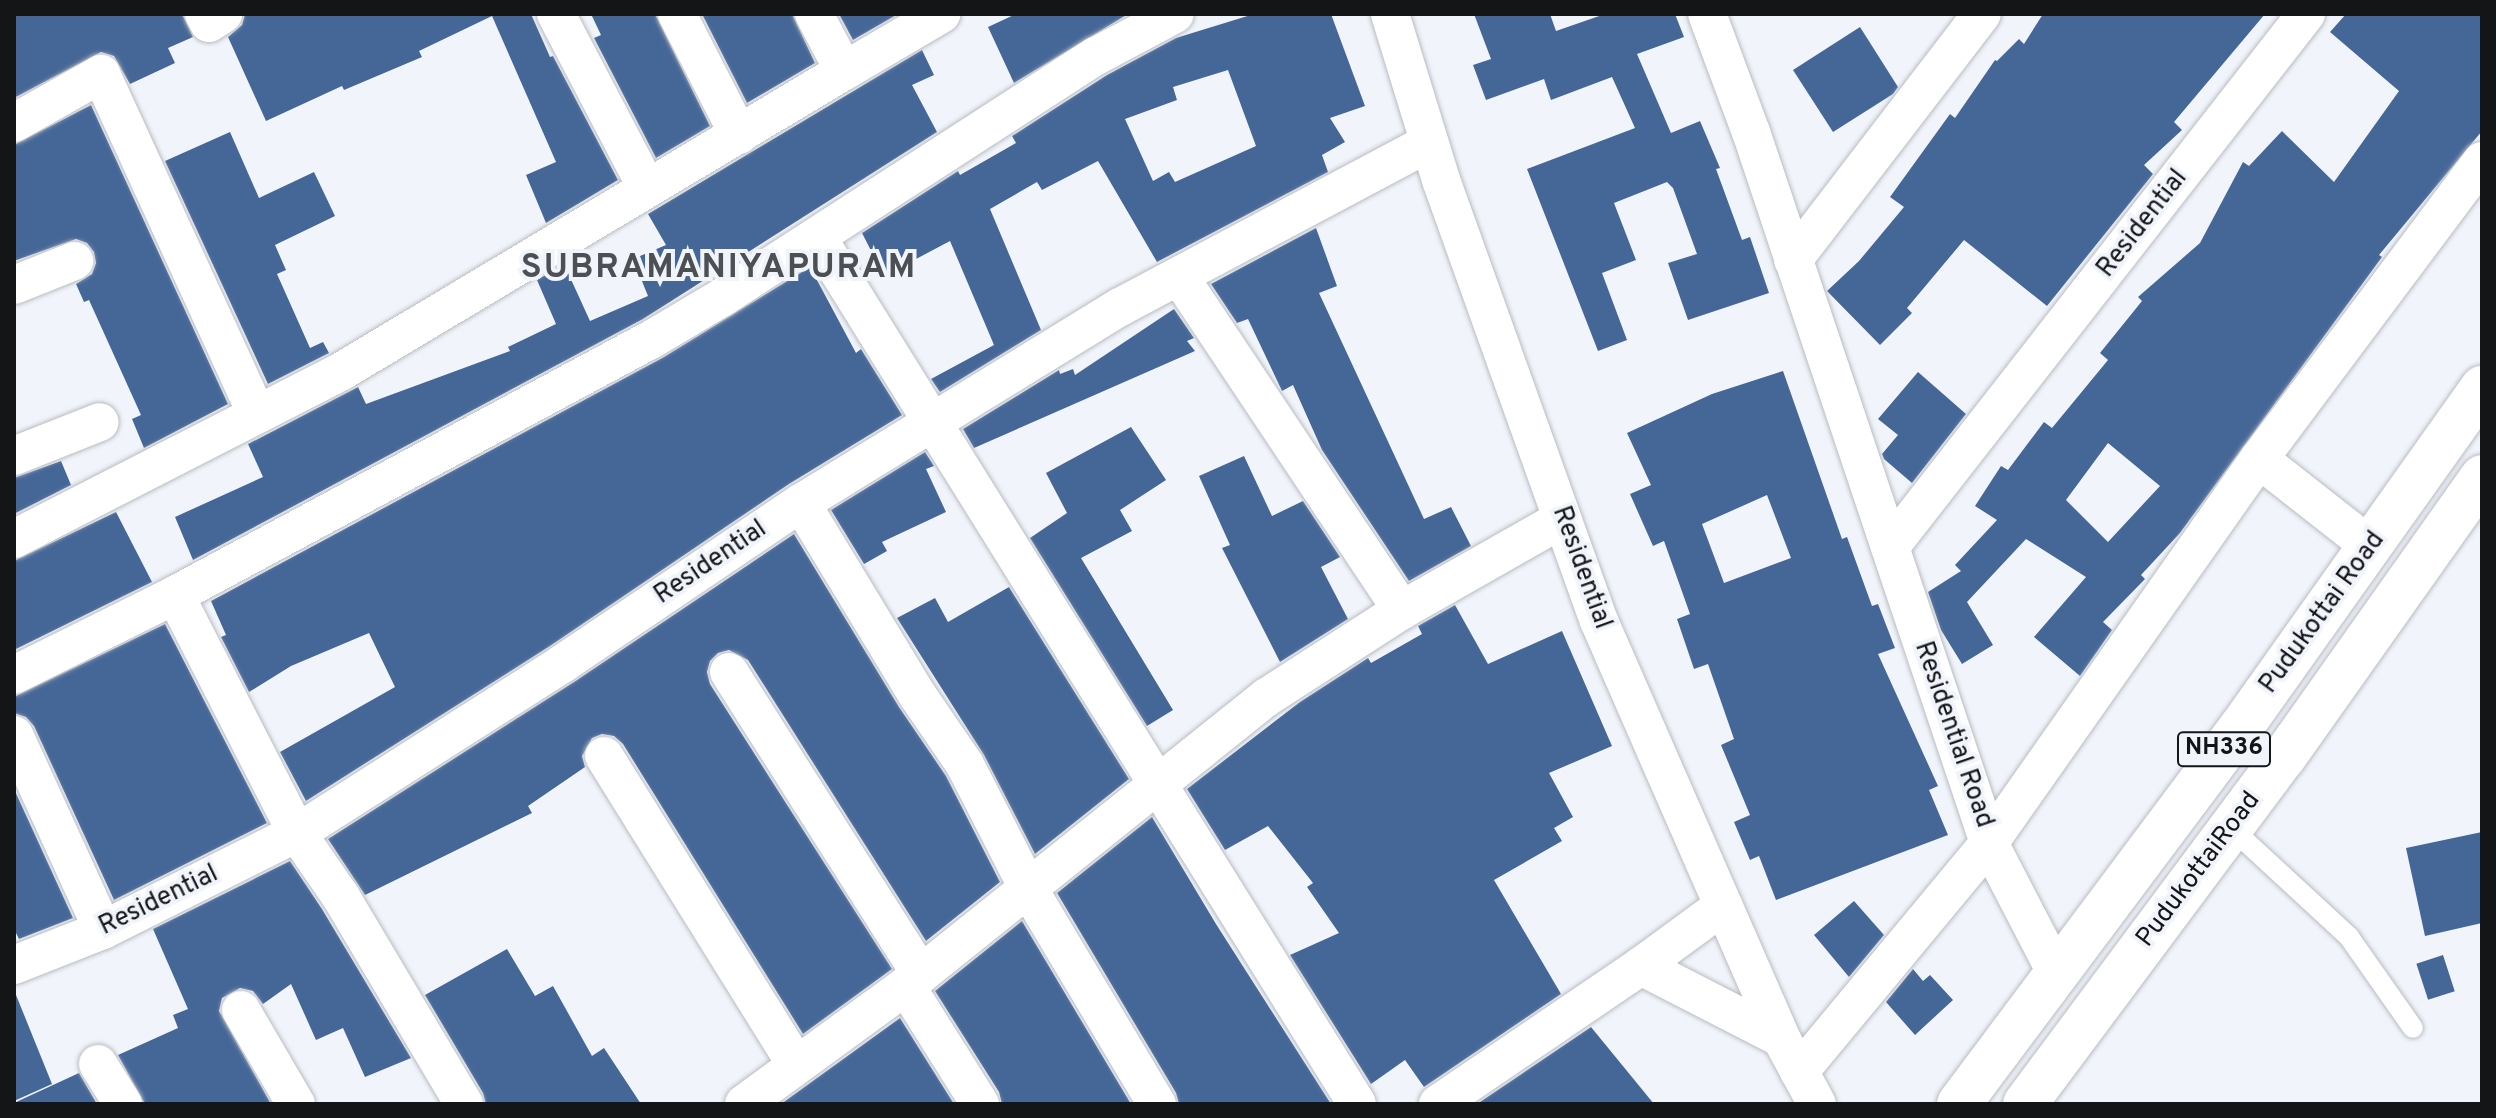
<!DOCTYPE html>
<style>
body{margin:0}
#map{position:relative;width:2496px;height:1118px;overflow:hidden;background:#f1f5fb;font-family:Overpass,sans-serif}
div>[style]{position:absolute}
[style*='--x']{left:calc(var(--x)*1px);top:calc(var(--y)*1px);width:calc(var(--w)*1px);rotate:calc(var(--a)*1deg)}
.building>*{inset:0;background:#456798;transform-origin:0 0}
.roads{filter:drop-shadow(0 0 2px #b8bcc2) drop-shadow(0 0 2px #b8bcc2)}
.service>*{height:20px;margin:-10px;padding:0 10px;transform-origin:10px;border-radius:10px;background:#fff}
.minor>*{height:38px;margin:-19px;padding:0 19px;transform-origin:19px;border-radius:19px;background:#fff}
.trunk>*{height:44px;margin:-22px;padding:0 22px;transform-origin:22px;border-radius:22px;background:#fff}
span{translate:-50% -50%;white-space:nowrap;text-align:center;line-height:1.15;-webkit-text-stroke:8px #f1f5fb;paint-order:stroke}
.shield-label span{padding:2px 6px;background:#f1f5fb;border:2px solid;border-radius:6px;-webkit-text-stroke-width:0}
.shield-label{font-size:24px;color:#131517;font-weight:700}
.street-label{font-size:26px;color:#131517}
.district-label{font-size:34px;color:#4c4f54;font-weight:700;letter-spacing:2px}
.frame{position:absolute;inset:0;border:16px solid #131517;pointer-events:none}
</style>
<div id="map">
<div class="building">
<i style="clip-path:polygon(14px 14px,182px 14px,193px 37px,168px 48px,175px 63px,130px 84px,114px 56px,101px 52px,14px 98px)"></i>
<i style="clip-path:polygon(245px 14px,531px 14px,550px 57px,553px 56px,618px 180px,546px 223px,526px 175px,556px 162px,492px 16px,419px 51px,422px 57px,344px 90px,342px 86px,266px 121px,228px 37px,242px 25px)"></i>
<i style="clip-path:polygon(591px 14px,655px 14px,710px 126px,656px 158px,594px 38px,601px 35px)"></i>
<i style="clip-path:polygon(702px 14px,792px 14px,815px 63px,747px 103px)"></i>
<i style="clip-path:polygon(839px 14px,898px 14px,853px 40px)"></i>
<i style="clip-path:polygon(1016px 14px,1128px 14px,1014px 83px,988px 27px)"></i>
<i style="clip-path:polygon(evenodd,1254px 14px,1331px 14px,1365px 106px,1330px 118px,1345px 142px,1322px 155px,1328px 172px,1157px 262px,1098px 161px,1042px 190px,1037px 182px,990px 209px,1041px 330px,940px 392px,931px 379px,994px 345px,950px 241px,884px 276px,862px 233px,958px 171px,960px 175px,1016px 143px,1012px 136px,1107px 75px,1176px 38px,1254px 14px,1228px 70px,1256px 146px,1175px 182px,1169px 172px,1153px 181px,1125px 119px,1177px 100px,1173px 87px,1228px 70px)"></i>
<i style="clip-path:polygon(1474px 14px,1550px 14px,1556px 31px,1605px 14px,1675px 14px,1684px 37px,1637px 54px,1671px 133px,1700px 121px,1720px 168px,1716px 169px,1742px 240px,1750px 237px,1769px 293px,1688px 320px,1668px 263px,1697px 254px,1673px 188px,1667px 182px,1614px 203px,1636px 260px,1602px 273px,1627px 340px,1598px 351px,1527px 169px,1635px 128px,1612px 77px,1551px 100px,1544px 79px,1486px 100px,1473px 65px,1491px 59px)"></i>
<i style="clip-path:polygon(2043px 14px,2265px 14px,2174px 122px,2182px 130px,2144px 165px,2153px 174px,2047px 306px,1964px 240px,1907px 308px,1912px 313px,1880px 345px,1827px 291px,1859px 261px,1904px 207px,1890px 197px,1950px 114px,1955px 118px,1995px 60px,1997px 61px,2019px 39px,2024px 44px)"></i>
<i style="clip-path:polygon(evenodd,2346px 14px,2482px 14px,2482px 131px,2379px 255px,2382px 257px,2180px 533px,2141px 575px,2145px 579px,2103px 622px,2112px 630px,2080px 676px,2034px 637px,2086px 577px,2026px 539px,1967px 602px,1993px 645px,1962px 664px,1941px 630px,1928px 592px,1961px 571px,1955px 565px,1997px 520px,1975px 506px,2001px 466px,2008px 470px,2044px 422px,2052px 428px,2108px 360px,2100px 353px,2142px 301px,2138px 297px,2200px 243px,2243px 162px,2249px 166px,2282px 131px,2334px 182px,2399px 91px,2330px 32px,2346px 14px,2108px 443px,2160px 486px,2108px 542px,2066px 500px,2108px 443px)"></i>
<i style="clip-path:polygon(1860px 27px,1898px 87px,1893px 94px,1833px 132px,1793px 70px)"></i>
<i style="clip-path:polygon(922px 50px,934px 75px,912px 85px,937px 132px,643px 319px,193px 560px,175px 517px,263px 477px,248px 444px,358px 387px,366px 404px,510px 351px,508px 347px,556px 324px,537px 280px,564px 264px,590px 321px,648px 296px,633px 259px,666px 245px,648px 214px)"></i>
<i style="clip-path:polygon(91px 105px,228px 404px,144px 448px,132px 419px,141px 415px,89px 300px,84px 302px,76px 284px,92px 274px,96px 263px,94px 252px,87px 243px,76px 239px,14px 261px,14px 145px)"></i>
<i style="clip-path:polygon(230px 132px,259px 198px,314px 172px,335px 216px,275px 245px,286px 270px,277px 274px,310px 348px,323px 342px,329px 353px,268px 384px,165px 161px)"></i>
<i style="clip-path:polygon(1316px 228px,1337px 286px,1319px 293px,1424px 519px,1451px 507px,1471px 546px,1409px 581px,1322px 450px,1293px 385px,1282px 391px,1248px 319px,1237px 323px,1211px 284px)"></i>
<i style="clip-path:polygon(810px 267px,856px 353px,861px 349px,902px 415px,789px 484px,550px 646px,306px 801px,280px 752px,395px 687px,369px 633px,291px 666px,249px 692px,221px 637px,226px 635px,211px 601px,664px 357px)"></i>
<i style="clip-path:polygon(1174px 309px,1194px 338px,1187px 341px,1195px 351px,974px 448px,963px 429px,1059px 370px,1060px 374px,1073px 369px,1075px 375px)"></i>
<i style="clip-path:polygon(evenodd,1783px 371px,1842px 539px,1847px 537px,1872px 606px,1878px 604px,1895px 648px,1878px 654px,1938px 786px,1929px 790px,1948px 835px,1776px 900px,1759px 856px,1750px 860px,1734px 822px,1750px 815px,1721px 745px,1734px 739px,1708px 664px,1694px 669px,1677px 619px,1690px 614px,1664px 541px,1653px 546px,1630px 494px,1651px 485px,1627px 433px,1712px 394px,1783px 371px,1767px 495px,1791px 558px,1724px 583px,1702px 524px,1767px 495px)"></i>
<i style="clip-path:polygon(1918px 372px,1966px 414px,1912px 483px,1884px 459px,1882px 454px,1898px 435px,1878px 419px)"></i>
<i style="clip-path:polygon(1131px 427px,1166px 480px,1120px 510px,1132px 531px,1081px 558px,1173px 710px,1147px 726px,1030px 538px,1067px 513px,1046px 473px)"></i>
<i style="clip-path:polygon(925px 452px,934px 466px,926px 469px,946px 512px,882px 542px,887px 551px,864px 564px,831px 510px)"></i>
<i style="clip-path:polygon(1244px 456px,1272px 516px,1303px 501px,1340px 557px,1321px 567px,1348px 619px,1280px 662px,1222px 548px,1230px 545px,1199px 476px)"></i>
<i style="clip-path:polygon(61px 461px,71px 485px,14px 514px,14px 478px)"></i>
<i style="clip-path:polygon(116px 512px,152px 582px,14px 650px,14px 561px)"></i>
<i style="clip-path:polygon(794px 534px,899px 707px,946px 776px,1000px 882px,926px 941px,748px 660px,729px 650px,718px 653px,710px 661px,707px 672px,710px 684px,892px 969px,803px 1034px,623px 744px,614px 736px,602px 734px,592px 738px,582px 756px,585px 767px,528px 806px,532px 813px,365px 895px,328px 839px,574px 682px)"></i>
<i style="clip-path:polygon(1009px 587px,1129px 779px,1035px 854px,984px 755px,897px 618px,935px 598px,948px 622px)"></i>
<i style="clip-path:polygon(1455px 605px,1488px 664px,1562px 631px,1612px 746px,1549px 773px,1573px 817px,1554px 828px,1562px 841px,1494px 880px,1561px 994px,1424px 1087px,1405px 1060px,1371px 1084px,1290px 955px,1339px 933px,1307px 887px,1313px 883px,1268px 826px,1225px 850px,1187px 789px,1300px 702px,1368px 658px,1371px 663px,1422px 634px,1418px 626px)"></i>
<i style="clip-path:polygon(165px 624px,267px 823px,114px 900px,34px 726px,26px 717px,14px 713px,14px 697px)"></i>
<i style="clip-path:polygon(15px 791px,73px 918px,19px 939px,14px 929px)"></i>
<i style="clip-path:polygon(1152px 817px,1216px 924px,1331px 1104px,1179px 1104px,1176px 1093px,1057px 893px)"></i>
<i style="clip-path:polygon(2482px 832px,2482px 923px,2425px 936px,2406px 848px)"></i>
<i style="clip-path:polygon(290px 861px,322px 909px,411px 1058px,365px 1077px,343px 1028px,316px 1040px,291px 984px,263px 1004px,253px 991px,240px 988px,222px 998px,219px 1011px,271px 1104px,145px 1104px,118px 1055px,178px 1028px,173px 1015px,188px 1009px,153px 929px)"></i>
<i style="clip-path:polygon(1854px 901px,1884px 935px,1849px 977px,1814px 935px)"></i>
<i style="clip-path:polygon(1022px 921px,1131px 1104px,1002px 1104px,999px 1092px,935px 991px)"></i>
<i style="clip-path:polygon(507px 949px,535px 996px,553px 986px,592px 1056px,604px 1048px,641px 1104px,486px 1104px,483px 1093px,425px 995px)"></i>
<i style="left:2443px;top:955px;width:38px;height:28px;rotate:72deg"></i>
<i style="clip-path:polygon(1913px 969px,1923px 981px,1930px 975px,1953px 1000px,1915px 1035px,1886px 1002px)"></i>
<i style="clip-path:polygon(14px 990px,52px 1084px,14px 1101px)"></i>
<i style="clip-path:polygon(900px 1018px,954px 1104px,781px 1104px)"></i>
<i style="clip-path:polygon(1591px 1027px,1654px 1104px,1477px 1104px)"></i>
<i style="clip-path:polygon(79px 1073px,97px 1104px,14px 1104px,14px 1103px)"></i>
</div>
<div class="roads">
<div class="service">
<i style="--x:2231;--y:828;--w:161;--a:42.7"></i>
<i style="--x:2349;--y:937;--w:111;--a:54.9"></i>
</div>
<div class="minor">
<i style="--x:204;--y:14;--w:10;--a:61"></i>
<i style="--x:209;--y:23;--w:17;--a:-33"></i>
<i style="--x:556;--y:14;--w:194;--a:62.4"></i>
<i style="--x:677;--y:14;--w:136;--a:62.9"></i>
<i style="--x:814;--y:14;--w:64;--a:62.2"></i>
<i style="--x:844;--y:71;--w:113;--a:-30.4"></i>
<i style="--x:1390;--y:14;--w:174;--a:72.9"></i>
<i style="--x:1441;--y:180;--w:468;--a:70.3"></i>
<i style="--x:1599;--y:621;--w:455;--a:66.4"></i>
<i style="--x:1781;--y:1038;--w:75;--a:61.4"></i>
<i style="--x:1707;--y:14;--w:126;--a:69.6"></i>
<i style="--x:1751;--y:132;--w:750;--a:71.49"></i>
<i style="--x:1989;--y:843;--w:469;--a:-54.9"></i>
<i style="--x:2259;--y:459;--w:372;--a:-53.2"></i>
<i style="--x:14;--y:123;--w:100;--a:-29.4"></i>
<i style="--x:101;--y:74;--w:374;--a:65.4"></i>
<i style="--x:817;--y:237;--w:1021;--a:58.08"></i>
<i style="--x:1793;--y:260;--w:310;--a:-52.5"></i>
<i style="--x:1179;--y:276;--w:402;--a:56.3"></i>
<i style="--x:14;--y:285;--w:65;--a:-21.8"></i>
<i style="--x:14;--y:456;--w:92;--a:-21.6"></i>
<i style="--x:2259;--y:459;--w:141;--a:38.1"></i>
<i style="--x:801;--y:503;--w:226;--a:58.8"></i>
<i style="--x:918;--y:696;--w:83;--a:55.7"></i>
<i style="--x:965;--y:765;--w:138;--a:62.9"></i>
<i style="--x:1028;--y:888;--w:252;--a:59.2"></i>
<i style="--x:14;--y:539;--w:369;--a:-27.1"></i>
<i style="--x:342;--y:371;--w:585;--a:-30.86"></i>
<i style="--x:1890;--y:547;--w:676;--a:-52.03"></i>
<i style="--x:175;--y:595;--w:267;--a:62.9"></i>
<i style="--x:297;--y:833;--w:78;--a:55.5"></i>
<i style="--x:341;--y:897;--w:241;--a:59.3"></i>
<i style="--x:729;--y:672;--w:358;--a:57.6"></i>
<i style="--x:14;--y:675;--w:180;--a:-26.4"></i>
<i style="--x:175;--y:595;--w:544;--a:-28.22"></i>
<i style="--x:654;--y:338;--w:80;--a:-30.7"></i>
<i style="--x:723;--y:297;--w:444;--a:-32.9"></i>
<i style="--x:1096;--y:56;--w:89;--a:-28"></i>
<i style="--x:14;--y:735;--w:214;--a:65.5"></i>
<i style="--x:604;--y:756;--w:363;--a:58.1"></i>
<i style="--x:14;--y:965;--w:96;--a:-21.5"></i>
<i style="--x:103;--y:930;--w:217;--a:-26.6"></i>
<i style="--x:297;--y:833;--w:314;--a:-32.5"></i>
<i style="--x:562;--y:664;--w:288;--a:-34"></i>
<i style="--x:801;--y:503;--w:374;--a:-31.6"></i>
<i style="--x:1120;--y:307;--w:350;--a:-28"></i>
<i style="--x:1641;--y:966;--w:157;--a:27.2"></i>
<i style="--x:906;--y:986;--w:139;--a:57.9"></i>
<i style="--x:241;--y:1010;--w:109;--a:59.7"></i>
<i style="--x:98;--y:1064;--w:47;--a:58"></i>
<i style="--x:1799;--y:1072;--w:298;--a:-50.3"></i>
<i style="--x:1989;--y:843;--w:145;--a:62.6"></i>
<i style="--x:744;--y:1104;--w:200;--a:-36.1"></i>
<i style="--x:906;--y:986;--w:462;--a:-38.7"></i>
<i style="--x:1267;--y:697;--w:161;--a:-32.8"></i>
<i style="--x:1402;--y:610;--w:184;--a:-29.6"></i>
<i style="--x:1438;--y:1104;--w:245;--a:-34.2"></i>
<i style="--x:1641;--y:966;--w:102;--a:-36.2"></i>
</div>
<div class="trunk">
<i style="--x:1959;--y:1104;--w:472;--a:-53.2"></i>
<i style="--x:2242;--y:726;--w:415;--a:-54.6"></i>
<i style="--x:2025;--y:1104;--w:433;--a:-53.3"></i>
<i style="--x:2284;--y:757;--w:343;--a:-54.7"></i>
</div>
</div>
<div class="shield-label">
<span style="left:2224px;top:749px">NH336</span>
</div>
<div class="street-label">
<span style="left:2143px;top:224px;rotate:-52deg">Residential</span>
<span style="left:711px;top:563px;rotate:-34deg">Residential</span>
<span style="left:1581px;top:568px;rotate:70deg">Residential</span>
<span style="left:2323px;top:613px;rotate:-54deg">Pudukottai Road</span>
<span style="left:1953px;top:735px;rotate:71deg">Residential Road</span>
<span style="left:2199px;top:870px;rotate:-53deg">PudukottaiRoad</span>
<span style="left:159px;top:901px;rotate:-26deg">Residential</span>
</div>
<div class="district-label">
<span style="left:719px;top:269px">SUBRAMANIYAPURAM</span>
</div>
<div class="frame"></div>
</div>
